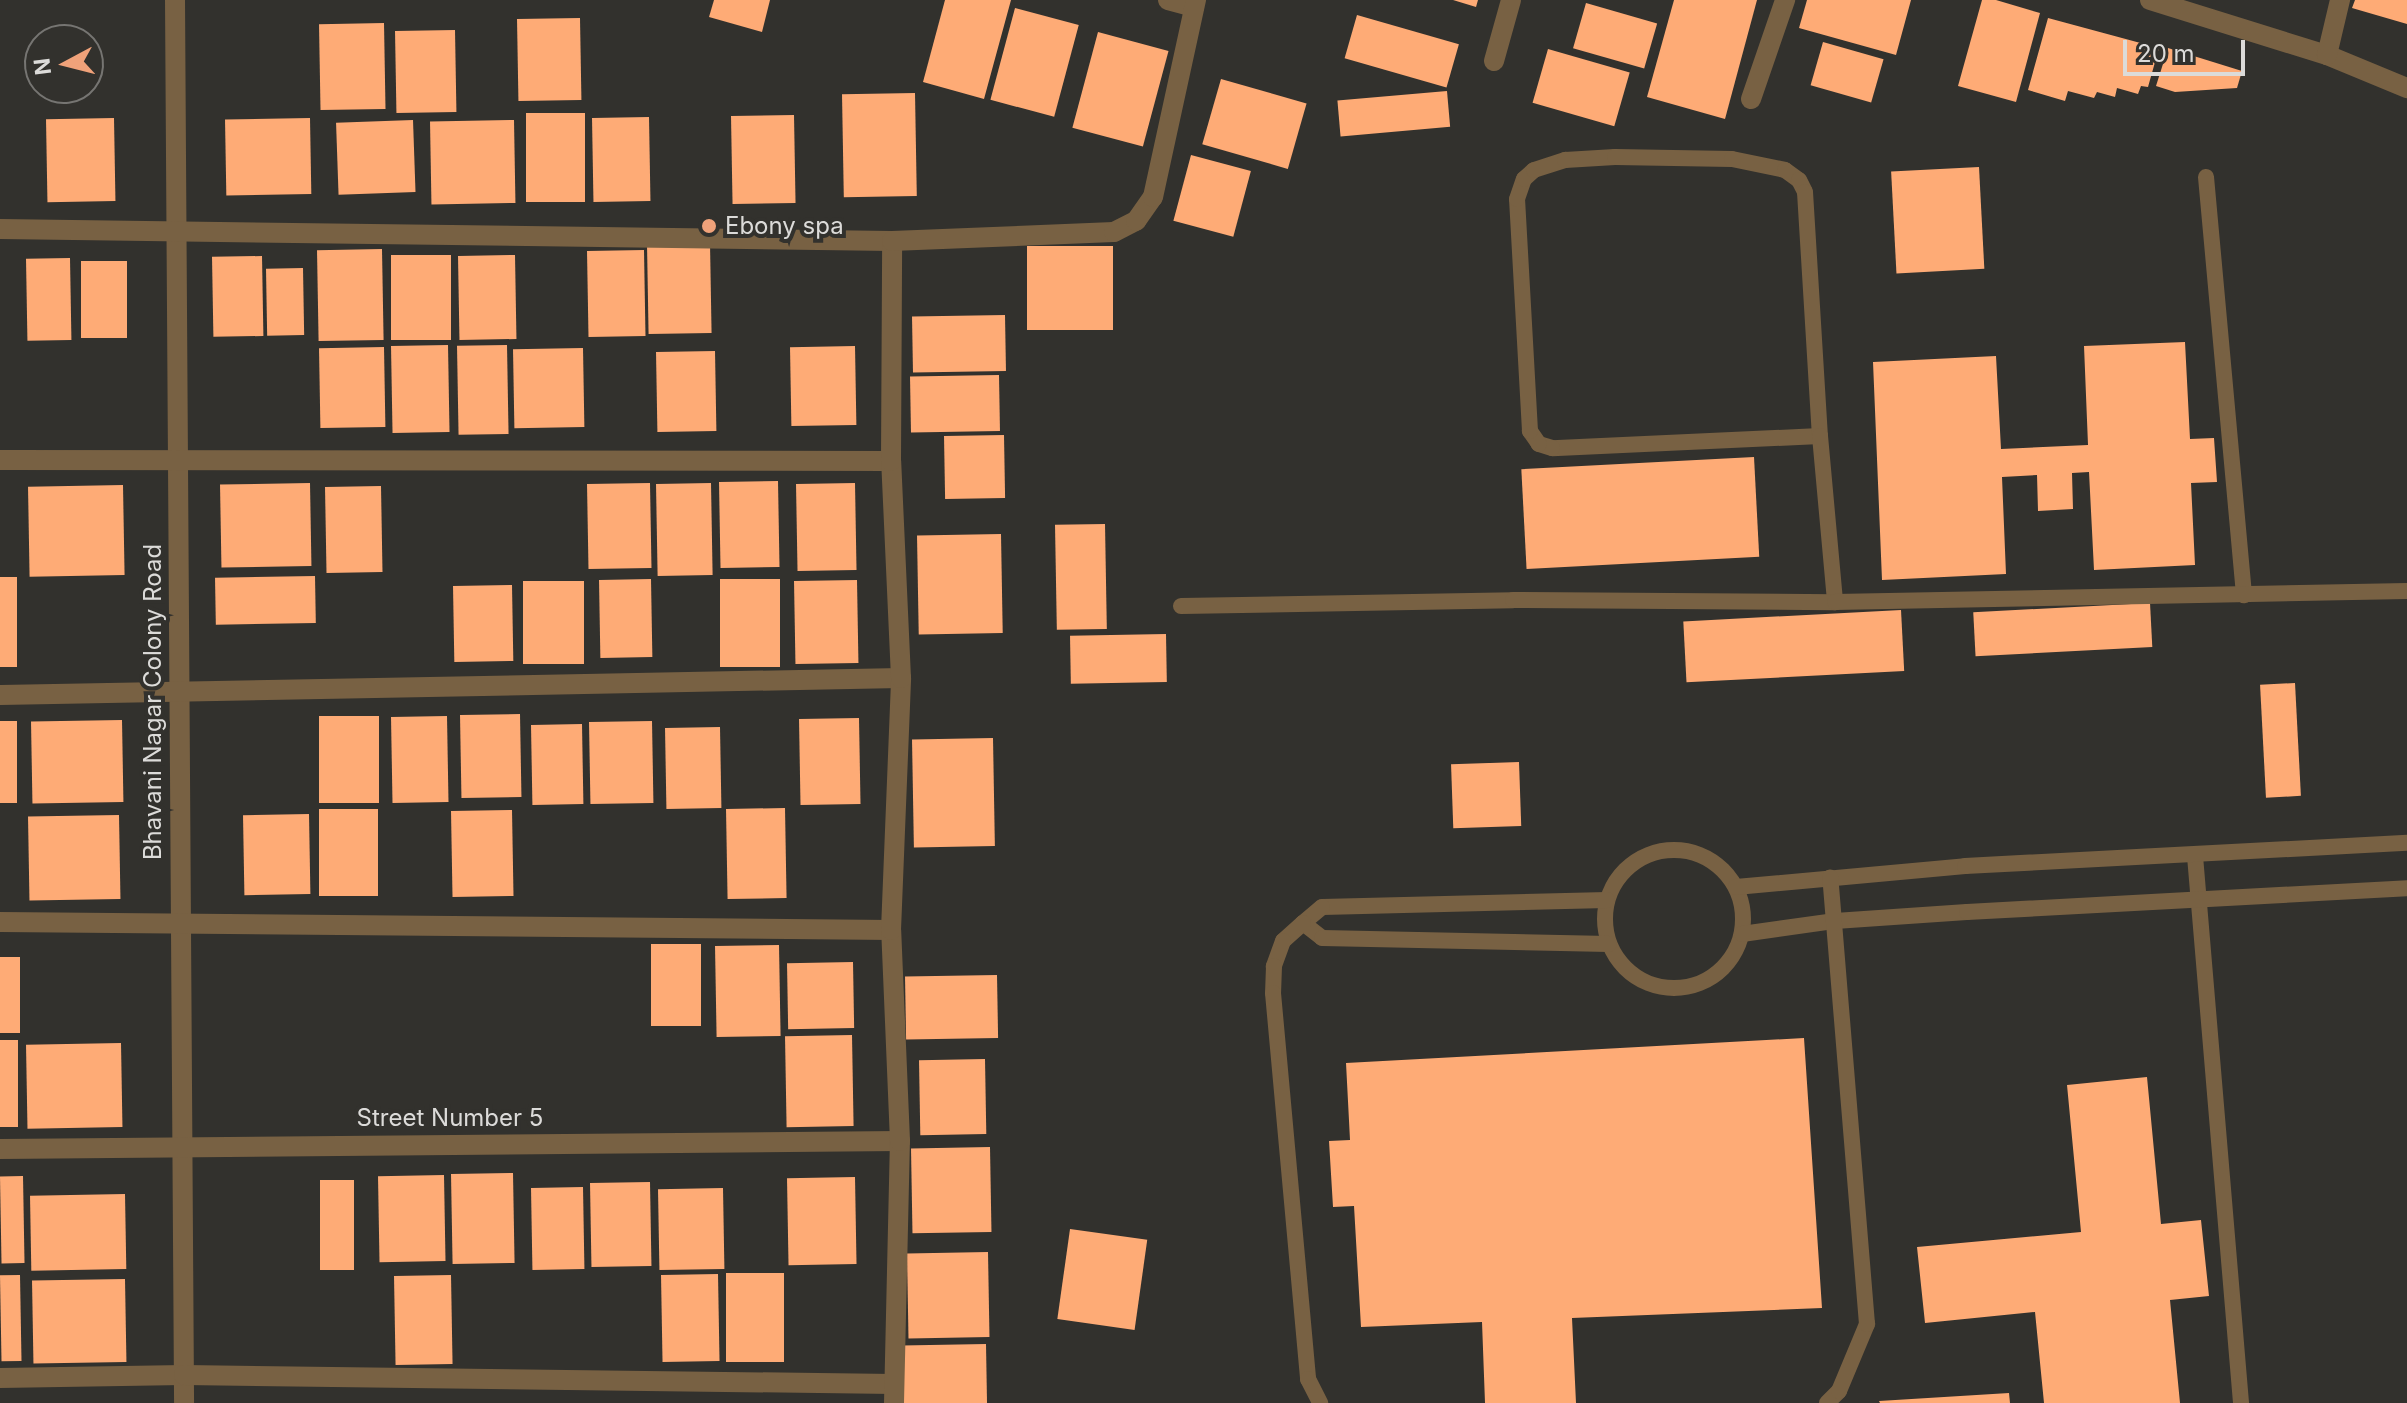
<!DOCTYPE html>
<style>
body{margin:0}
#map{position:relative;width:2407px;height:1403px;overflow:hidden;background:#32312d;font-family:Inter,sans-serif}
div>[style]{position:absolute}
[style*='--x']{left:calc(var(--x)*1px);top:calc(var(--y)*1px);width:calc(var(--w)*1px);rotate:calc(var(--a)*1deg)}
.building>*{inset:0;background:#feab76;transform-origin:0 0}
.lane>*{height:16px;margin:-8px;padding:0 8px;transform-origin:8px;border-radius:8px;background:#786143}
.lane>.ring{margin:-8px;padding:0;box-sizing:content-box;background:none;border:16px solid #786143;border-radius:50%}
.street>*{height:20px;margin:-10px;padding:0 10px;transform-origin:10px;border-radius:10px;background:#786143}
.dots>*{width:22px;height:22px;translate:-50% -50%;box-sizing:border-box;border:4px solid #32312d;border-radius:50%}
span{translate:-50% -50%;white-space:nowrap;text-align:center;line-height:1.15;-webkit-text-stroke:8px #32312d;paint-order:stroke}
.poi-label{font-size:24px;color:#dcdbd9}
.left{translate:0 -50%;text-align:left}
.street-label{font-size:24px;color:#dcdbd9}
.north{position:absolute;left:24px;top:24px;width:80px;height:80px;box-sizing:border-box;background:#32312d;border:2px solid #767572;border-radius:50%;rotate:263deg;font-size:22px;font-weight:700;line-height:32px;text-align:center;color:#dcdbd9}
.north::after{content:'';display:block;margin:auto;width:28px;height:36px;background:#f0a27a;clip-path:polygon(50% 0,100% 100%,50% 72%,0 100%)}
.scale{position:absolute;left:2123px;top:40px;width:122px;height:36px;box-sizing:border-box;border:4px solid #dcdbd9;border-top:0;padding-left:10px;font-size:24px;line-height:28px;white-space:nowrap;color:#dcdbd9;-webkit-text-stroke:6px #32312d;paint-order:stroke}
</style>
<div id="map">
<div class="building">
<i style="clip-path:polygon(714px 0,770px 0,762px 32px,709px 17px)"></i>
<i style="clip-path:polygon(945px 0,1011px 0,984px 99px,923px 82px)"></i>
<i style="clip-path:polygon(1453px 0,1478px 0,1476px 7px)"></i>
<i style="clip-path:polygon(1674px 0,1757px 0,1725px 119px,1647px 97px)"></i>
<i style="clip-path:polygon(1807px 0,1911px 0,1896px 55px,1799px 28px)"></i>
<i style="clip-path:polygon(1982px 0,1996px 0,2040px 13px,2016px 102px,1958px 86px)"></i>
<i style="clip-path:polygon(2355px 0,2407px 0,2407px 24px,2352px 8px)"></i>
<i style="left:1586px;top:3px;width:74px;height:47px;rotate:16deg"></i>
<i style="left:1015px;top:8px;width:66px;height:95px;rotate:15deg"></i>
<i style="left:1357px;top:15px;width:106px;height:45px;rotate:16deg"></i>
<i style="left:580px;top:18px;width:82px;height:63px;rotate:89deg"></i>
<i style="clip-path:polygon(2048px 18px,2159px 48px,2148px 87px,2141px 86px,2138px 94px,2117px 88px,2115px 97px,2097px 92px,2094px 98px,2068px 91px,2065px 101px,2028px 90px)"></i>
<i style="left:384px;top:23px;width:86px;height:65px;rotate:89deg"></i>
<i style="left:455px;top:30px;width:82px;height:60px;rotate:89deg"></i>
<i style="left:1098px;top:32px;width:73px;height:99px;rotate:15deg"></i>
<i style="left:1823px;top:42px;width:63px;height:45px;rotate:16deg"></i>
<i style="clip-path:polygon(2168px 48px,2242px 71px,2237px 88px,2175px 92px,2156px 86px)"></i>
<i style="left:1548px;top:49px;width:85px;height:56px;rotate:16deg"></i>
<i style="left:1221px;top:79px;width:89px;height:68px;rotate:16deg"></i>
<i style="left:1447px;top:91px;width:36px;height:110px;rotate:85deg"></i>
<i style="left:915px;top:93px;width:103px;height:73px;rotate:89deg"></i>
<i style="left:526px;top:113px;width:59px;height:89px"></i>
<i style="left:794px;top:115px;width:88px;height:63px;rotate:89deg"></i>
<i style="left:649px;top:117px;width:84px;height:57px;rotate:89deg"></i>
<i style="left:114px;top:118px;width:83px;height:68px;rotate:89deg"></i>
<i style="left:310px;top:118px;width:76px;height:85px;rotate:89deg"></i>
<i style="left:413px;top:120px;width:72px;height:77px;rotate:88deg"></i>
<i style="left:514px;top:120px;width:83px;height:84px;rotate:89deg"></i>
<i style="left:1191px;top:155px;width:62px;height:68px;rotate:15deg"></i>
<i style="left:1979px;top:167px;width:102px;height:88px;rotate:87deg"></i>
<i style="left:710px;top:243px;width:90px;height:63px;rotate:89deg"></i>
<i style="left:1113px;top:246px;width:84px;height:86px;rotate:90deg"></i>
<i style="left:382px;top:249px;width:91px;height:65px;rotate:89deg"></i>
<i style="left:644px;top:250px;width:86px;height:57px;rotate:89deg"></i>
<i style="left:391px;top:255px;width:60px;height:85px"></i>
<i style="left:515px;top:255px;width:84px;height:57px;rotate:89deg"></i>
<i style="left:262px;top:256px;width:80px;height:50px;rotate:89deg"></i>
<i style="left:70px;top:258px;width:82px;height:44px;rotate:89deg"></i>
<i style="left:81px;top:261px;width:46px;height:77px"></i>
<i style="left:303px;top:268px;width:67px;height:37px;rotate:89deg"></i>
<i style="left:1005px;top:315px;width:56px;height:93px;rotate:89deg"></i>
<i style="clip-path:polygon(2185px 342px,2190px 439px,2214px 438px,2217px 482px,2191px 483px,2195px 565px,2094px 570px,2089px 472px,2072px 473px,2073px 509px,2038px 511px,2037px 475px,2002px 477px,2006px 574px,1882px 580px,1873px 362px,1996px 356px,2001px 449px,2088px 445px,2084px 346px)"></i>
<i style="left:448px;top:345px;width:87px;height:57px;rotate:89deg"></i>
<i style="left:507px;top:345px;width:89px;height:50px;rotate:89deg"></i>
<i style="left:855px;top:346px;width:79px;height:65px;rotate:89deg"></i>
<i style="left:384px;top:347px;width:80px;height:65px;rotate:89deg"></i>
<i style="left:583px;top:348px;width:79px;height:70px;rotate:89deg"></i>
<i style="left:715px;top:351px;width:80px;height:59px;rotate:89deg"></i>
<i style="left:999px;top:375px;width:56px;height:89px;rotate:89deg"></i>
<i style="left:1004px;top:435px;width:63px;height:60px;rotate:89deg"></i>
<i style="left:1754px;top:457px;width:100px;height:233px;rotate:87deg"></i>
<i style="left:778px;top:481px;width:86px;height:59px;rotate:89deg"></i>
<i style="left:310px;top:483px;width:83px;height:90px;rotate:89deg"></i>
<i style="left:650px;top:483px;width:85px;height:63px;rotate:89deg"></i>
<i style="left:711px;top:483px;width:92px;height:55px;rotate:89deg"></i>
<i style="left:855px;top:483px;width:87px;height:59px;rotate:89deg"></i>
<i style="left:123px;top:485px;width:90px;height:95px;rotate:89deg"></i>
<i style="left:381px;top:486px;width:86px;height:56px;rotate:89deg"></i>
<i style="left:1105px;top:524px;width:105px;height:50px;rotate:89deg"></i>
<i style="left:1001px;top:534px;width:99px;height:84px;rotate:89deg"></i>
<i style="left:315px;top:576px;width:47px;height:100px;rotate:89deg"></i>
<i style="left:0;top:577px;width:17px;height:90px"></i>
<i style="left:651px;top:579px;width:78px;height:52px;rotate:89deg"></i>
<i style="left:720px;top:579px;width:60px;height:88px"></i>
<i style="left:857px;top:580px;width:83px;height:63px;rotate:89deg"></i>
<i style="left:523px;top:581px;width:61px;height:83px"></i>
<i style="left:512px;top:585px;width:76px;height:59px;rotate:89deg"></i>
<i style="left:2150px;top:603px;width:44px;height:177px;rotate:87deg"></i>
<i style="left:1901px;top:610px;width:61px;height:218px;rotate:87deg"></i>
<i style="left:1166px;top:634px;width:48px;height:96px;rotate:89deg"></i>
<i style="left:2295px;top:683px;width:113px;height:35px;rotate:87deg"></i>
<i style="left:520px;top:714px;width:83px;height:60px;rotate:89deg"></i>
<i style="left:319px;top:716px;width:60px;height:87px"></i>
<i style="left:447px;top:716px;width:86px;height:56px;rotate:89deg"></i>
<i style="left:859px;top:718px;width:86px;height:60px;rotate:89deg"></i>
<i style="left:122px;top:720px;width:82px;height:91px;rotate:89deg"></i>
<i style="left:0;top:721px;width:17px;height:82px"></i>
<i style="left:652px;top:721px;width:82px;height:63px;rotate:89deg"></i>
<i style="left:582px;top:724px;width:80px;height:51px;rotate:89deg"></i>
<i style="left:720px;top:727px;width:81px;height:55px;rotate:89deg"></i>
<i style="left:993px;top:738px;width:108px;height:81px;rotate:89deg"></i>
<i style="left:1519px;top:762px;width:64px;height:68px;rotate:88deg"></i>
<i style="left:785px;top:808px;width:90px;height:59px;rotate:89deg"></i>
<i style="left:319px;top:809px;width:59px;height:87px"></i>
<i style="left:512px;top:810px;width:86px;height:61px;rotate:89deg"></i>
<i style="left:309px;top:814px;width:80px;height:66px;rotate:89deg"></i>
<i style="left:119px;top:815px;width:84px;height:91px;rotate:89deg"></i>
<i style="left:651px;top:944px;width:50px;height:82px"></i>
<i style="left:779px;top:945px;width:91px;height:64px;rotate:89deg"></i>
<i style="left:0;top:957px;width:20px;height:76px"></i>
<i style="left:853px;top:962px;width:66px;height:66px;rotate:89deg"></i>
<i style="left:997px;top:975px;width:63px;height:92px;rotate:89deg"></i>
<i style="left:852px;top:1035px;width:91px;height:67px;rotate:89deg"></i>
<i style="clip-path:polygon(1804px 1038px,1822px 1308px,1572px 1318px,1576px 1403px,1485px 1403px,1482px 1322px,1361px 1327px,1354px 1206px,1333px 1207px,1329px 1141px,1350px 1140px,1346px 1063px)"></i>
<i style="left:0;top:1040px;width:18px;height:87px"></i>
<i style="left:121px;top:1043px;width:84px;height:95px;rotate:89deg"></i>
<i style="left:985px;top:1059px;width:75px;height:66px;rotate:89deg"></i>
<i style="clip-path:polygon(2147px 1077px,2161px 1224px,2201px 1220px,2209px 1296px,2170px 1300px,2180px 1403px,2044px 1403px,2035px 1312px,1925px 1323px,1917px 1247px,2081px 1232px,2067px 1085px)"></i>
<i style="left:990px;top:1147px;width:85px;height:79px;rotate:89deg"></i>
<i style="left:513px;top:1173px;width:90px;height:62px;rotate:89deg"></i>
<i style="left:444px;top:1175px;width:86px;height:66px;rotate:89deg"></i>
<i style="left:23px;top:1176px;width:87px;height:23px;rotate:89deg"></i>
<i style="left:855px;top:1177px;width:87px;height:68px;rotate:89deg"></i>
<i style="left:320px;top:1180px;width:34px;height:90px"></i>
<i style="left:650px;top:1182px;width:84px;height:60px;rotate:89deg"></i>
<i style="left:583px;top:1187px;width:82px;height:52px;rotate:89deg"></i>
<i style="left:723px;top:1188px;width:81px;height:65px;rotate:89deg"></i>
<i style="left:125px;top:1194px;width:75px;height:95px;rotate:89deg"></i>
<i style="left:1070px;top:1229px;width:78px;height:91px;rotate:8deg"></i>
<i style="left:988px;top:1252px;width:85px;height:81px;rotate:89deg"></i>
<i style="left:726px;top:1273px;width:58px;height:89px"></i>
<i style="left:718px;top:1274px;width:87px;height:57px;rotate:89deg"></i>
<i style="left:20px;top:1275px;width:86px;height:20px;rotate:89deg"></i>
<i style="left:451px;top:1275px;width:89px;height:57px;rotate:89deg"></i>
<i style="left:125px;top:1279px;width:83px;height:93px;rotate:89deg"></i>
<i style="left:986px;top:1344px;width:59px;height:84px;rotate:89deg"></i>
<i style="clip-path:polygon(2009px 1393px,2010px 1403px,1880px 1403px,1879px 1401px)"></i>
</div>
<div class="lane">
<i style="--x:2206;--y:177;--w:420;--a:84.8"></i>
<i style="--x:1820;--y:436;--w:268;--a:177.4"></i>
<i style="--x:1552;--y:448;--w:14;--a:-163"></i>
<i style="--x:1539;--y:444;--w:16;--a:-125"></i>
<i style="--x:1530;--y:431;--w:232;--a:-93.2"></i>
<i style="--x:1517;--y:199;--w:21;--a:-71"></i>
<i style="--x:1524;--y:179;--w:13;--a:-42"></i>
<i style="--x:1534;--y:170;--w:33;--a:-18"></i>
<i style="--x:1565;--y:160;--w:50;--a:-3.4"></i>
<i style="--x:1615;--y:157;--w:117;--a:1"></i>
<i style="--x:1732;--y:159;--w:54;--a:11.7"></i>
<i style="--x:1785;--y:170;--w:17;--a:36"></i>
<i style="--x:1799;--y:180;--w:13;--a:63"></i>
<i style="--x:1805;--y:192;--w:244;--a:86.5"></i>
<i style="--x:1820;--y:436;--w:167;--a:84.8"></i>
<i style="--x:1181;--y:606;--w:332;--a:-1"></i>
<i style="--x:1513;--y:600;--w:322;--a:0.4"></i>
<i style="--x:1835;--y:602;--w:572;--a:-1.1"></i>
<i class="ring" style="left:1605px;top:850px;width:122px;height:122px"></i>
<i style="--x:2195;--y:856;--w:549;--a:85.19"></i>
<i style="--x:1736;--y:887;--w:230;--a:-5.2"></i>
<i style="--x:1965;--y:866;--w:443;--a:-3"></i>
<i style="--x:1607;--y:900;--w:285;--a:178.6"></i>
<i style="--x:1322;--y:907;--w:25;--a:140"></i>
<i style="--x:1303;--y:923;--w:24;--a:38"></i>
<i style="--x:1322;--y:938;--w:287;--a:1.2"></i>
<i style="--x:1303;--y:923;--w:27;--a:138"></i>
<i style="--x:1283;--y:941;--w:27;--a:110"></i>
<i style="--x:1274;--y:966;--w:27;--a:92"></i>
<i style="--x:1273;--y:993;--w:388;--a:84.8"></i>
<i style="--x:1308;--y:1379;--w:27;--a:63"></i>
<i style="--x:1742;--y:934;--w:94;--a:-8"></i>
<i style="--x:1835;--y:921;--w:132;--a:-3.9"></i>
<i style="--x:1967;--y:912;--w:441;--a:-3.1"></i>
<i style="--x:1827;--y:1403;--w:17;--a:-45"></i>
<i style="--x:1839;--y:1391;--w:73;--a:-67.3"></i>
<i style="--x:1867;--y:1324;--w:448;--a:-94.7"></i>
</div>
<div class="street">
<i style="--x:175;--y:0;--w:1403;--a:89.63"></i>
<i style="--x:1168;--y:0;--w:27;--a:15"></i>
<i style="--x:2150;--y:0;--w:185;--a:17.3"></i>
<i style="--x:2327;--y:55;--w:87;--a:22.4"></i>
<i style="--x:2327;--y:55;--w:57;--a:-76.7"></i>
<i style="--x:1494;--y:61;--w:63;--a:-74.4"></i>
<i style="--x:1751;--y:99;--w:105;--a:-71"></i>
<i style="--x:0;--y:229;--w:892;--a:0.77"></i>
<i style="--x:0;--y:460;--w:891;--a:0.06"></i>
<i style="--x:0;--y:695;--w:901;--a:-1.08"></i>
<i style="--x:0;--y:922;--w:891;--a:0.51"></i>
<i style="--x:0;--y:1149;--w:900;--a:-0.51"></i>
<i style="--x:0;--y:1378;--w:184;--a:-0.9"></i>
<i style="--x:184;--y:1375;--w:710;--a:0.73"></i>
<i style="--x:894;--y:1403;--w:262;--a:-88.7"></i>
<i style="--x:900;--y:1141;--w:211;--a:-92.4"></i>
<i style="--x:891;--y:930;--w:252;--a:-87.7"></i>
<i style="--x:901;--y:678;--w:217;--a:-92.6"></i>
<i style="--x:891;--y:461;--w:220;--a:-89.7"></i>
<i style="--x:892;--y:241;--w:222;--a:-2.3"></i>
<i style="--x:1114;--y:232;--w:25;--a:-27"></i>
<i style="--x:1136;--y:221;--w:29;--a:-55"></i>
<i style="--x:1153;--y:197;--w:202;--a:-77.7"></i>
</div>
<div class="dots">
<i style="left:709px;top:226px;background:#f0a27a"></i>
</div>
<div class="poi-label">
<span class="left" style="left:725px;top:226px">Ebony spa</span>
</div>
<div class="street-label">
<span style="left:153px;top:702px;rotate:-90deg">Bhavani Nagar Colony Road</span>
<span style="left:450px;top:1118px">Street Number 5</span>
</div>
<div class="north">N</div>
<div class="scale">20 m</div>
</div>
